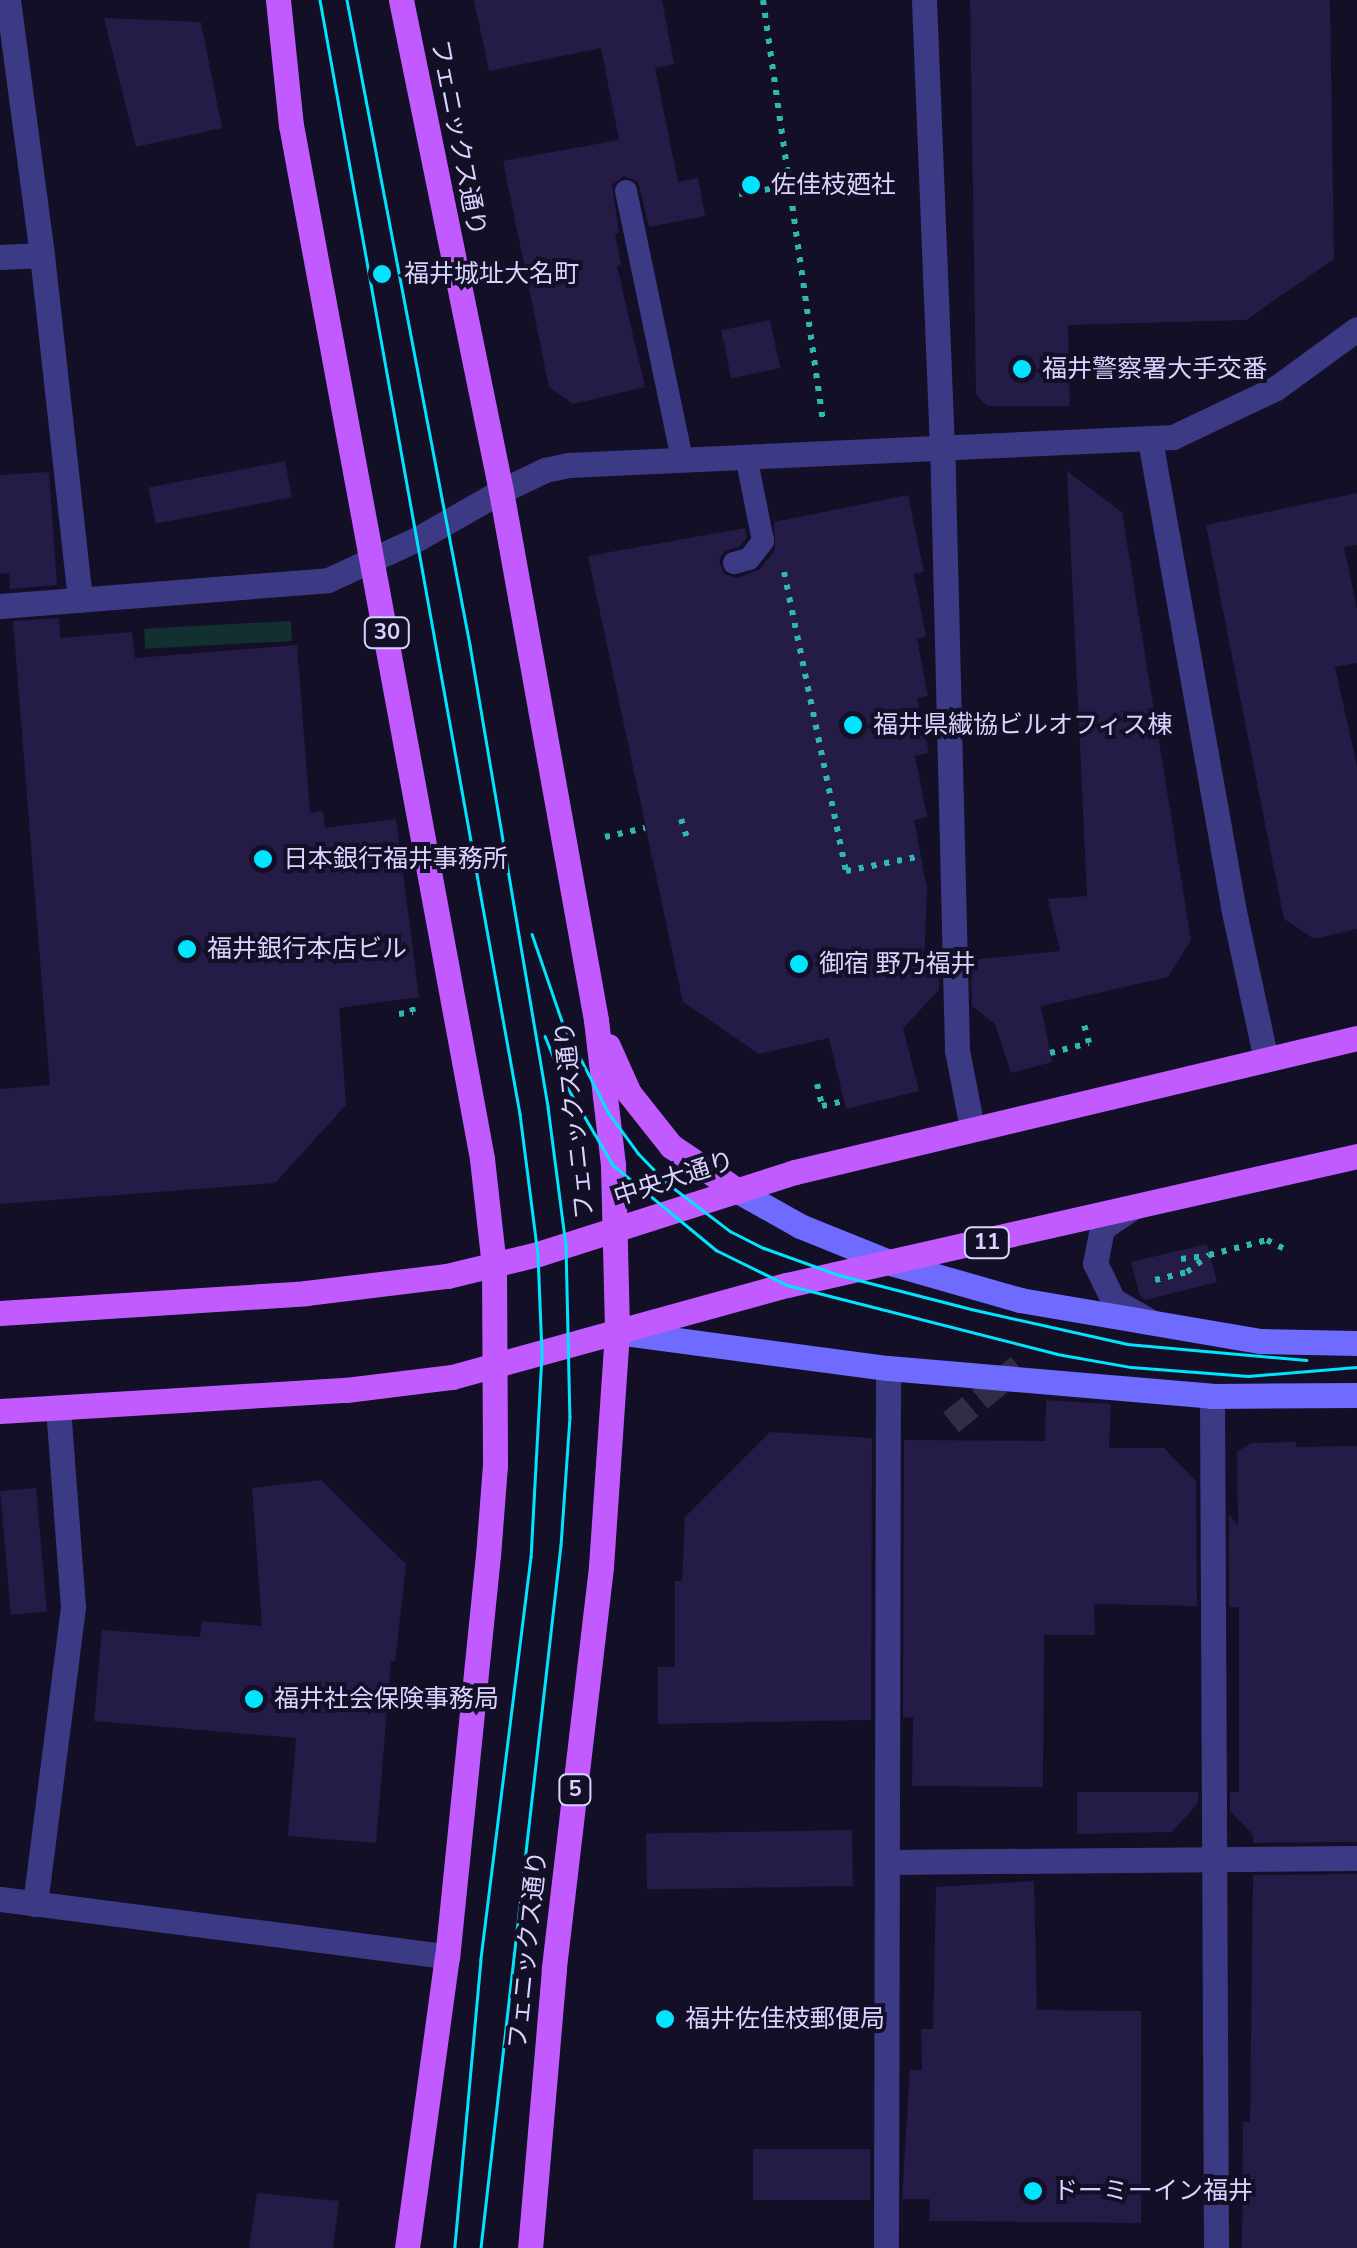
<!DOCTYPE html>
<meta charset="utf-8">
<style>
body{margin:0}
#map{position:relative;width:1357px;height:2248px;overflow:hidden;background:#130f26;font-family:"Nunito Sans","Noto Sans JP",sans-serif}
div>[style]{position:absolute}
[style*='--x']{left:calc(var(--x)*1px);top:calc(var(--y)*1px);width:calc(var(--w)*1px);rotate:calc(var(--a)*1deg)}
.green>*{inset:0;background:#12302f;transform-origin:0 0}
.building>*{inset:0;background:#241b47;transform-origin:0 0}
.street-tunnel>*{height:25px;margin-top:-12.5px;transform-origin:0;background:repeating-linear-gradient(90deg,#312d47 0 25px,transparent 0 37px)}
.path>*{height:6px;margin-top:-3px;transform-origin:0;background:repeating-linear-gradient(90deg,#2fb8b0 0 5px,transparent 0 13px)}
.lane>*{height:22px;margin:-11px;padding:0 11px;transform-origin:11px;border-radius:11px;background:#3d3a85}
.street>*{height:25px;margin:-12.5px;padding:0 12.5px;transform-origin:12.5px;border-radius:12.5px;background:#3d3a85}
.secondary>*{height:25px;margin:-12.5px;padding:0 12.5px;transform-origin:12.5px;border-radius:12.5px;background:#6f6bff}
.primary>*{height:25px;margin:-12.5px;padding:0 12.5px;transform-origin:12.5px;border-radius:12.5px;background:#c25bff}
.tram>*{height:2.5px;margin:-1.25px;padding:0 1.25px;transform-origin:1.25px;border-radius:1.25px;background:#00e5ff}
.dots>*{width:28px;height:28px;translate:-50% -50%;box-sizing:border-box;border:5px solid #130f26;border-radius:50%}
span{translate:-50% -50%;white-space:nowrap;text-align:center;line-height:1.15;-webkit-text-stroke:8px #130f26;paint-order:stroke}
.shield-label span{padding:2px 8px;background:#130f26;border:2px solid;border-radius:8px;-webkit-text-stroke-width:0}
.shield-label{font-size:22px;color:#d9d4ff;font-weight:700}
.street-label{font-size:25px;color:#d9d4ff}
.poi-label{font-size:25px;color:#d9d4ff}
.left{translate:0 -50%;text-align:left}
</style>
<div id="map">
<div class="green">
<i style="left:291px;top:621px;width:20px;height:147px;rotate:87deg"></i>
</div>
<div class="building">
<i style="clip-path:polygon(474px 0,662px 0,674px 64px,655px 68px,678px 182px,698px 178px,705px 216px,649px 227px,638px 182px,624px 176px,612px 185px,619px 233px,615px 234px,621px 265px,617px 266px,645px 387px,573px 404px,549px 387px,503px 161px,619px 140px,601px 48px,489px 71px)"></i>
<i style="clip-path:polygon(970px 0,1330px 0,1334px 259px,1246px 320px,1068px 325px,1070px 406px,987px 406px,976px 394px)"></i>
<i style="clip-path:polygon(104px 18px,201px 22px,222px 128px,136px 147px)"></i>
<i style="left:770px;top:320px;width:49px;height:50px;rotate:78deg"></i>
<i style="left:285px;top:461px;width:37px;height:139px;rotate:79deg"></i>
<i style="clip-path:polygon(1067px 471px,1122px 512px,1191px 940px,1168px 977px,1041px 1006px,1052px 1062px,1011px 1073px,995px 1024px,972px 1006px,971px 960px,1060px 951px,1048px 899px,1087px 896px)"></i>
<i style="clip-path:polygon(49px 472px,57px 585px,10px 589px,9px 573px,0 574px,0 475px)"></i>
<i style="clip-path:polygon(1357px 493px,1357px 545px,1344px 547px,1357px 609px,1357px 663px,1335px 667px,1357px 766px,1357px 929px,1314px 939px,1284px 919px,1206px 525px)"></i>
<i style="clip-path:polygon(908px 495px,924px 572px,914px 574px,926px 636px,917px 639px,928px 696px,917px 698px,929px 753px,915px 756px,927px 817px,914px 820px,927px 889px,924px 964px,939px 963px,939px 990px,903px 1028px,919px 1091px,846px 1109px,829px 1038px,759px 1054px,683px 1002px,588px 556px,745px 528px,747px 537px,740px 546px,724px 552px,719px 560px,724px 574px,738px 578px,760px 569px,775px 550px,774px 522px)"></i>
<i style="clip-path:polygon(59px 618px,60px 638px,132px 632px,135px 658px,297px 645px,310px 813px,323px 811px,325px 828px,396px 819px,419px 997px,339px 1008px,346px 1105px,275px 1183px,0 1204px,0 1089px,50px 1085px,13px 621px)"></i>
<i style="clip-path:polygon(1207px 1244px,1217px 1282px,1145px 1300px,1140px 1296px,1131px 1262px)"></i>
<i style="clip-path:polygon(1046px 1400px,1111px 1404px,1109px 1448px,1164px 1448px,1196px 1481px,1197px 1606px,1094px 1604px,1095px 1635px,1044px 1635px,1043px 1787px,912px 1786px,913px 1717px,903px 1718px,904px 1440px,1045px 1441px)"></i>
<i style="clip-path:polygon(770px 1432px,872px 1438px,871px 1720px,658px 1724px,658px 1667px,675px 1667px,675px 1581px,682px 1581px,685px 1517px)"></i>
<i style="clip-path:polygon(1296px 1442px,1296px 1447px,1357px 1446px,1357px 1842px,1253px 1843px,1253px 1835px,1230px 1811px,1230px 1792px,1239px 1792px,1239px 1607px,1229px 1607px,1229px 1515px,1238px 1525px,1237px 1452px,1251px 1443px)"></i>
<i style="clip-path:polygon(321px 1480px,406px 1564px,395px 1662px,391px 1661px,376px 1843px,288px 1836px,296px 1738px,94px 1721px,102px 1630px,200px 1637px,202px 1621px,262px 1626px,252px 1488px)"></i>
<i style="left:36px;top:1488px;width:124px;height:36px;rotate:85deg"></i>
<i style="clip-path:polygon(1077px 1792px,1198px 1792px,1198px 1803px,1172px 1832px,1077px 1834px)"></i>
<i style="left:852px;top:1830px;width:56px;height:206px;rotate:89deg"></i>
<i style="clip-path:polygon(1357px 1874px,1357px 2248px,1242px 2248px,1243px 2122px,1250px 2122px,1253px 1875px)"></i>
<i style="clip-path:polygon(1034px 1881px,1037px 2010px,1141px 2011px,1141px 2223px,929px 2221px,930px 2199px,902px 2199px,910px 2070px,922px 2070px,921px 2029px,933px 2029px,936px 1887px)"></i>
<i style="left:870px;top:2149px;width:51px;height:117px;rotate:90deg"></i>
<i style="clip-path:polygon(257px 2193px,339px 2201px,333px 2248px,249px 2248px)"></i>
</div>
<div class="street-tunnel">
<i style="--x:951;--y:1422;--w:88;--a:-39.5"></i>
</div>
<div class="path">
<i style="--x:763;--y:0;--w:424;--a:81.9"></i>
<i style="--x:739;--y:194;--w:117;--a:-9.4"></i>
<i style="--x:784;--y:572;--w:305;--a:78.3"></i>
<i style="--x:846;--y:871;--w:72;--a:-11.2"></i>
<i style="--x:681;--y:819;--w:20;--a:72"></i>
<i style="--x:605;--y:837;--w:41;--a:-12.7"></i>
<i style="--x:399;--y:1014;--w:14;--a:-8"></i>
<i style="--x:413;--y:1012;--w:5;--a:-101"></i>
<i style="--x:1050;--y:1053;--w:40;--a:-14.4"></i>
<i style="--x:1089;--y:1043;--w:23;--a:-105"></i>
<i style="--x:817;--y:1084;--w:23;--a:77"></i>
<i style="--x:822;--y:1106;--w:23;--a:-13"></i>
<i style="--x:1181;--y:1259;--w:24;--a:-7"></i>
<i style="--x:1155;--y:1280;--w:33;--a:-14"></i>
<i style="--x:1187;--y:1272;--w:28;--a:-38"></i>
<i style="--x:1209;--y:1255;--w:60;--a:-14.5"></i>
<i style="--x:1267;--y:1240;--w:25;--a:27"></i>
</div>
<div class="lane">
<i style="--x:626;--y:191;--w:273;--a:78.2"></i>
<i style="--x:734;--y:563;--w:16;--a:-15"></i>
<i style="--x:749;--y:559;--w:23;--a:-52"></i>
<i style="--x:763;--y:541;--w:87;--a:-101.3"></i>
</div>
<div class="street">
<i style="--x:8;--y:0;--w:257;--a:82.4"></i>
<i style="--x:42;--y:255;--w:347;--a:83.7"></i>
<i style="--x:924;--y:0;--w:480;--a:87.7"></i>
<i style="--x:943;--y:480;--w:570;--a:88.59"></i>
<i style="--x:957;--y:1050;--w:79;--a:79.1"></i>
<i style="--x:0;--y:257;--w:42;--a:-2.7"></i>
<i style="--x:1150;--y:440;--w:474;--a:79.9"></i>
<i style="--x:1233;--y:907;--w:156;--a:77.8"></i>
<i style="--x:0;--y:606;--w:329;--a:-4.5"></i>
<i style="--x:328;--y:580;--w:100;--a:-24.8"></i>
<i style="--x:419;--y:538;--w:95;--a:-29.8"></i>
<i style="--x:501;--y:491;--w:49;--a:-25.5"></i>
<i style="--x:545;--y:470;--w:25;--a:-12"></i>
<i style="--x:569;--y:465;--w:605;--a:-2.65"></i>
<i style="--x:1173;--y:437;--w:114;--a:-25.4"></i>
<i style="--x:1276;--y:388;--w:100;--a:-36.1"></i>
<i style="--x:1132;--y:1208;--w:36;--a:146"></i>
<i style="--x:1102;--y:1228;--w:36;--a:101"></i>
<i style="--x:1095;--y:1263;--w:41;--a:64.1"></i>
<i style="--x:1113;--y:1300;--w:40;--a:29.7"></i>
<i style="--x:1212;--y:1396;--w:852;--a:89.73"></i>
<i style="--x:887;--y:1862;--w:470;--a:-0.5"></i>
<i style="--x:0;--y:1899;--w:451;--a:7.3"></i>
<i style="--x:35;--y:1904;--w:299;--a:-82.7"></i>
<i style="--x:73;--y:1607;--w:200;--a:-94.3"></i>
<i style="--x:886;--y:2248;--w:880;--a:-89.87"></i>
</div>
<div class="secondary">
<i style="--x:738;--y:1191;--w:71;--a:29.4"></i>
<i style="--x:800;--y:1226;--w:101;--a:22"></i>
<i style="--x:894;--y:1264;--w:131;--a:15.9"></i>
<i style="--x:1020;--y:1300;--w:244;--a:9.7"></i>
<i style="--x:1261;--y:1341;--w:96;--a:1.2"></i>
<i style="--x:617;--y:1332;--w:273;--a:7.6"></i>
<i style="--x:888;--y:1368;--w:325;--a:4.9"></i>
<i style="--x:1212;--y:1396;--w:145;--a:-0.4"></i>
</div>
<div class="primary">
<i style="--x:278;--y:0;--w:126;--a:84.1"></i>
<i style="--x:291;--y:125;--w:1051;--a:79.53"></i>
<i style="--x:482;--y:1159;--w:108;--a:83.6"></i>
<i style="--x:494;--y:1266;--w:199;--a:89.7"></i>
<i style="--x:495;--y:1465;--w:90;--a:94.4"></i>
<i style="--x:488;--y:1555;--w:403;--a:95.8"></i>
<i style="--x:447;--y:1956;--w:295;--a:97.8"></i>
<i style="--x:401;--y:0;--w:501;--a:78.49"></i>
<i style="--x:501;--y:491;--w:537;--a:79.82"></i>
<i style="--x:596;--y:1020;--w:146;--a:83.3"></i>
<i style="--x:613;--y:1165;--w:167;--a:88.6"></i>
<i style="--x:617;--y:1332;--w:236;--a:93.9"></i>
<i style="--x:601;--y:1567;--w:405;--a:96.7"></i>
<i style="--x:554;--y:1969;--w:280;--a:94.9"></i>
<i style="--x:608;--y:1046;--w:51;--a:65.9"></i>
<i style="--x:629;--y:1093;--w:68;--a:51.6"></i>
<i style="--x:671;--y:1146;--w:81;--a:33.9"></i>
<i style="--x:0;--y:1313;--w:307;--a:-3.7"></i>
<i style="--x:306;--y:1293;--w:142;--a:-6.9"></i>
<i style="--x:447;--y:1276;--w:94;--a:-13.6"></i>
<i style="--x:538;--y:1254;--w:270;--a:-17.7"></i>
<i style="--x:795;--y:1172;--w:578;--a:-13.41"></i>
<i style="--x:0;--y:1411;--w:347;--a:-3.5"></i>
<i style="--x:346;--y:1390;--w:107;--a:-7"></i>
<i style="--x:452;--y:1377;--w:347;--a:-15.4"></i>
<i style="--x:787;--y:1285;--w:584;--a:-12.75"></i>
</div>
<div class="tram">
<i style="--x:320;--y:0;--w:1132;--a:79.82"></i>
<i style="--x:520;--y:1114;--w:141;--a:82.7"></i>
<i style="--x:538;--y:1254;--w:101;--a:87.7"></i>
<i style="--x:542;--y:1355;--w:202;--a:93.1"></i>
<i style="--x:531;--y:1557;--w:406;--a:97.1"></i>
<i style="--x:481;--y:1960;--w:289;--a:95.2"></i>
<i style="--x:347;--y:0;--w:657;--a:79.2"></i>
<i style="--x:470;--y:645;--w:469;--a:80.4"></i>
<i style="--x:548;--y:1107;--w:139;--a:82.6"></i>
<i style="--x:566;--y:1245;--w:172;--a:88.7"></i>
<i style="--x:570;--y:1417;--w:128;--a:94"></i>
<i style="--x:561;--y:1545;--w:708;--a:96.49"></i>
<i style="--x:532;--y:934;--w:95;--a:71"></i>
<i style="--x:563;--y:1024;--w:99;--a:62.9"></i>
<i style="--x:608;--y:1112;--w:51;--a:53.8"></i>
<i style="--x:638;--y:1153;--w:42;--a:46"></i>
<i style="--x:667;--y:1183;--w:79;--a:37.3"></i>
<i style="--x:730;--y:1231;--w:38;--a:27"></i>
<i style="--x:764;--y:1248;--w:80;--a:19.8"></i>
<i style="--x:839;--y:1275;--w:136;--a:14.4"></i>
<i style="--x:971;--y:1309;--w:160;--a:12.6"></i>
<i style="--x:1127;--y:1344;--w:180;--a:5.1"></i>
<i style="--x:545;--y:1036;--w:48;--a:67.8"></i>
<i style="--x:563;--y:1080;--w:99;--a:59.5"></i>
<i style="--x:613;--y:1165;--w:134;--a:39.5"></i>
<i style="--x:716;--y:1250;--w:79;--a:26.2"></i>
<i style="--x:787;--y:1285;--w:279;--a:14.3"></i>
<i style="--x:1057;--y:1354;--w:75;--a:10"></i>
<i style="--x:1131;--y:1367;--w:117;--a:4.4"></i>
<i style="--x:1248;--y:1376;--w:109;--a:-4.7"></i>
</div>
<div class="dots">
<i style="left:751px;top:185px;background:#00e5ff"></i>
<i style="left:382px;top:274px;background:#00e5ff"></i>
<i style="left:1022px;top:369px;background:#00e5ff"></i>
<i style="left:853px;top:725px;background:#00e5ff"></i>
<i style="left:263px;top:859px;background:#00e5ff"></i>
<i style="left:187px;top:949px;background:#00e5ff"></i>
<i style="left:799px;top:964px;background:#00e5ff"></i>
<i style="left:254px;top:1699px;background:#00e5ff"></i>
<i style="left:665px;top:2019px;background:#00e5ff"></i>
<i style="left:1033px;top:2191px;background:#00e5ff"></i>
</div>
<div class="shield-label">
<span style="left:387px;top:633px">30</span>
<span style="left:987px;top:1243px">11</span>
<span style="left:575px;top:1790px">5</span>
</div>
<div class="street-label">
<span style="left:458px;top:138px;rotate:79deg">フェニックス通り</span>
<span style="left:575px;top:1120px;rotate:-96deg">フェニックス通り</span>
<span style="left:674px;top:1179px;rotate:-18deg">中央大通り</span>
<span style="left:528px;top:1950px;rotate:-84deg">フェニックス通り</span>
</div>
<div class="poi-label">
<span class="left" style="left:771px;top:185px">佐佳枝廼社</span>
<span class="left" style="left:404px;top:274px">福井城址大名町</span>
<span class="left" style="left:1042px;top:369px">福井警察署大手交番</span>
<span class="left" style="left:873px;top:725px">福井県繊協ビルオフィス棟</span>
<span class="left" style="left:283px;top:859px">日本銀行福井事務所</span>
<span class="left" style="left:207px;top:949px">福井銀行本店ビル</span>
<span class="left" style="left:819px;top:964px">御宿 野乃福井</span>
<span class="left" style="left:274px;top:1699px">福井社会保険事務局</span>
<span class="left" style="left:685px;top:2019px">福井佐佳枝郵便局</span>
<span class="left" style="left:1053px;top:2191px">ドーミーイン福井</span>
</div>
</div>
